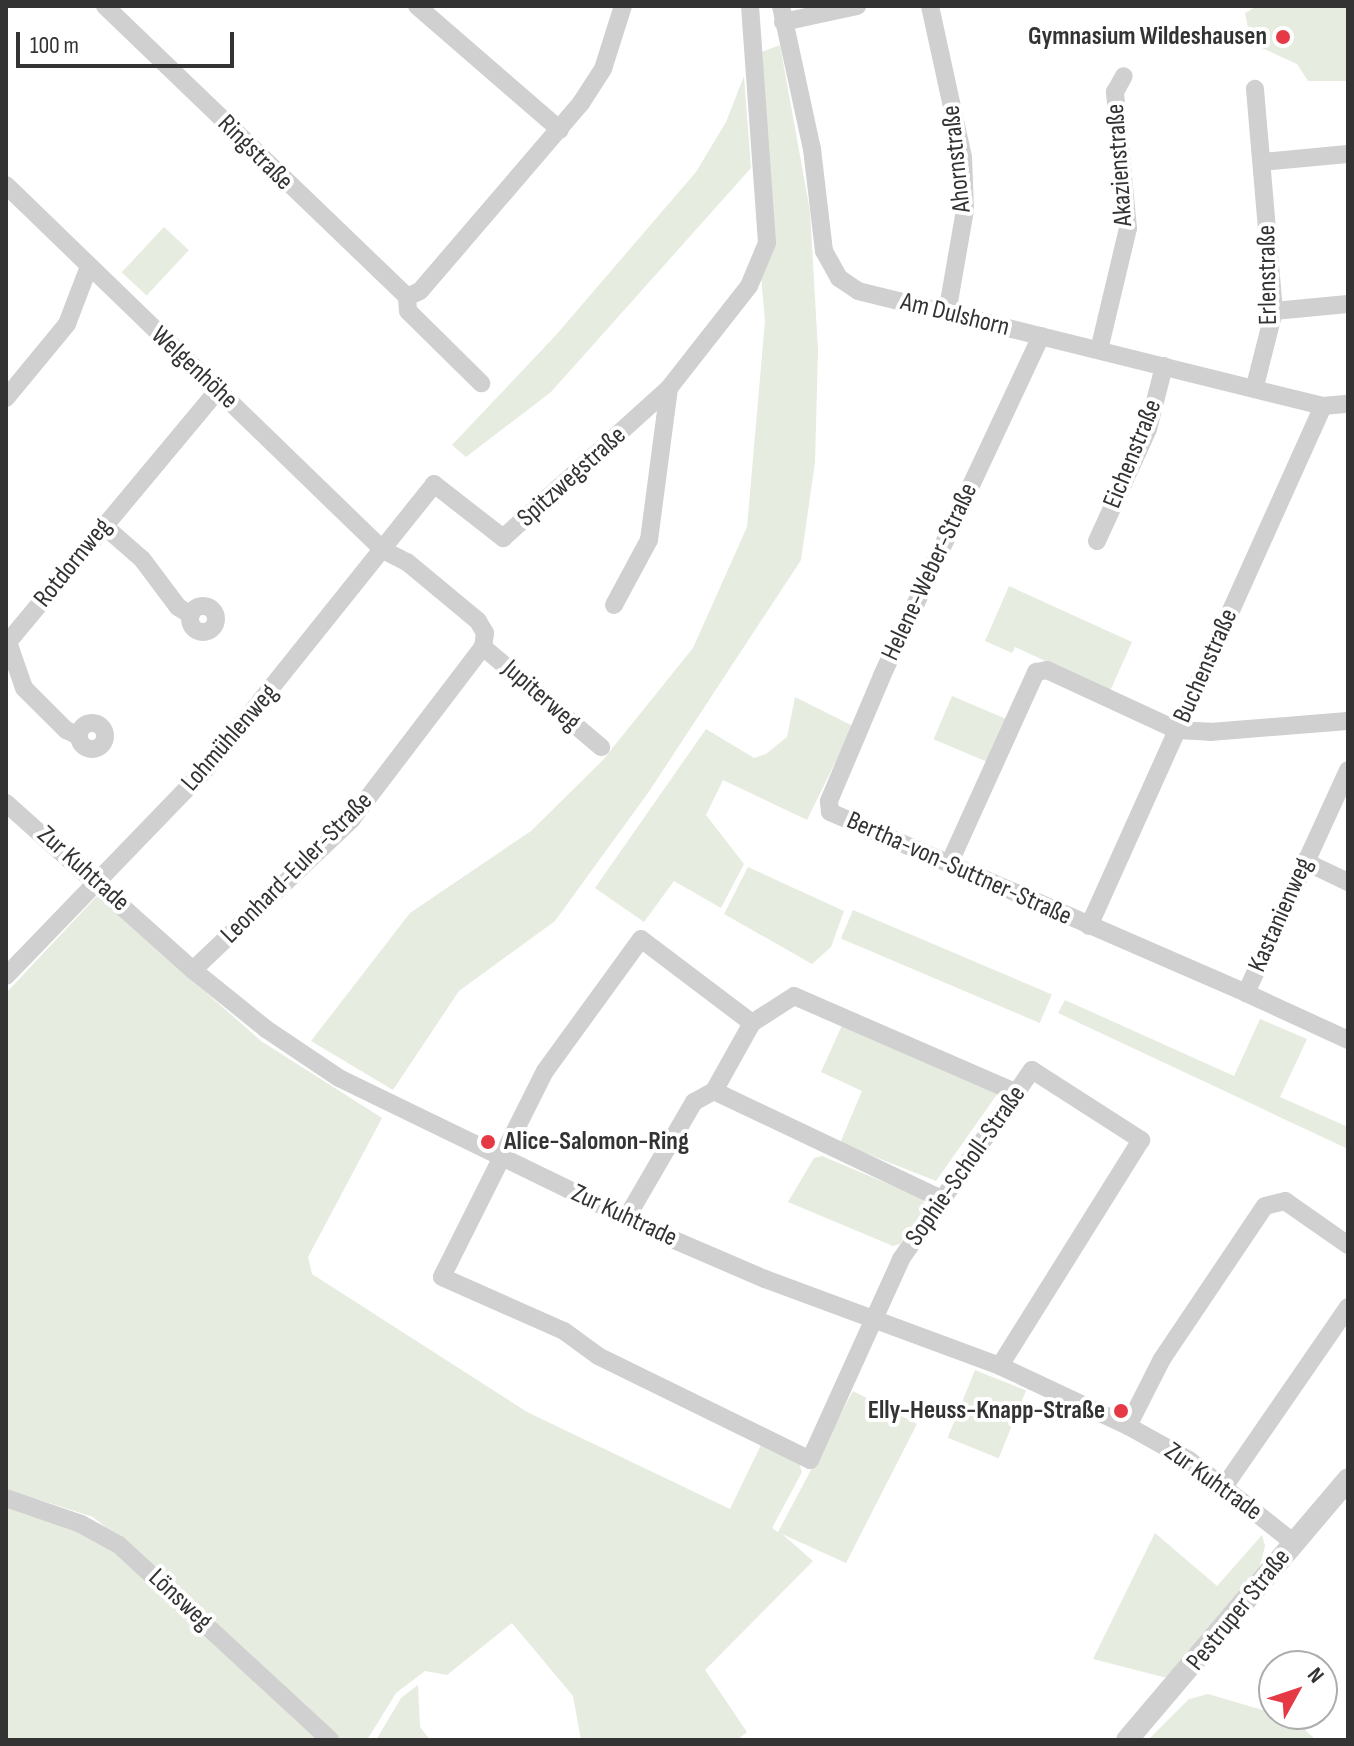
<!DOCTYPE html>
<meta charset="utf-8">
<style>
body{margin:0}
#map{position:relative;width:1354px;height:1746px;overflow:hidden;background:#fff;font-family:"Sofia Sans Condensed",sans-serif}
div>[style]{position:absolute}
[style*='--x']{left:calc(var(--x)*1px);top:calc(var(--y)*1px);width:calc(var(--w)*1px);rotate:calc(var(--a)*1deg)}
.green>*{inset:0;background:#e6ecdf;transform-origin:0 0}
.minor>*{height:18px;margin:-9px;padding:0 9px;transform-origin:9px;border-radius:9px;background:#d0d0d0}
.minor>.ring{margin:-9px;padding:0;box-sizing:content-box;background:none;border:18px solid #d0d0d0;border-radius:50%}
.tertiary>*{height:22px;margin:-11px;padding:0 11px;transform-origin:11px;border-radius:11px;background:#d0d0d0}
.dots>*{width:22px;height:22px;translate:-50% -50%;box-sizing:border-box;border:4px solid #fff;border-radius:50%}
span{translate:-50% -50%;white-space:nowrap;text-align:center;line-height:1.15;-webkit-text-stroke:8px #fff;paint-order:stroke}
.poi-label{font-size:26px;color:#333;font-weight:700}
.right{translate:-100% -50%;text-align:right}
.left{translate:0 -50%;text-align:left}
.street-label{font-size:26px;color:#333}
.frame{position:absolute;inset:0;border:8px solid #333;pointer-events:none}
.north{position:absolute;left:1258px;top:1650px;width:80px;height:80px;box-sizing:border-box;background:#fff;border:2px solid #adadad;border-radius:50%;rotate:50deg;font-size:22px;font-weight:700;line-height:32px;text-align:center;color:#333}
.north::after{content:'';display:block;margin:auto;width:28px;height:36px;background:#e63946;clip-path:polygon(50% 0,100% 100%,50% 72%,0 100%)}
.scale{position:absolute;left:16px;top:32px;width:218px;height:36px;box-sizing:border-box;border:4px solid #333;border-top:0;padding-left:10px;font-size:24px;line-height:28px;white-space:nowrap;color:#333;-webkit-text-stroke:6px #fff;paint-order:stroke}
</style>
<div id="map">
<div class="green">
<i style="clip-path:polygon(1257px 6px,1348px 6px,1348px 81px,1308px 81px,1297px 64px,1251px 43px,1245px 13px)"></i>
<i style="clip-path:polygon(780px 45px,810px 211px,818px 350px,815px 462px,801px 560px,650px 790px,555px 921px,459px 991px,393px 1090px,311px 1041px,410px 913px,531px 831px,602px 761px,693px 648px,747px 527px,765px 321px,761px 277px,773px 245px,761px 52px)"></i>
<i style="clip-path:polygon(744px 76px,751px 168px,551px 392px,466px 457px,452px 445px,556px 335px,696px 172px,726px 122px)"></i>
<i style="left:164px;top:227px;width:34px;height:62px;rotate:43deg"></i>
<i style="clip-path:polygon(1009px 586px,1132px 642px,1110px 691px,1015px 647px,1012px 653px,985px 641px)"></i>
<i style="left:952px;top:696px;width:59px;height:47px;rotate:23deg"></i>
<i style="clip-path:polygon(795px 697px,853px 726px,807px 820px,723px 780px,706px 815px,744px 864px,721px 908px,674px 881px,644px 922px,595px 888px,706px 729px,754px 758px,766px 754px,787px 737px)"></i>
<i style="clip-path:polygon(748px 867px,844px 911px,831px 947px,812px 964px,724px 914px)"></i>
<i style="clip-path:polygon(97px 896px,261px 1041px,382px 1118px,308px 1257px,312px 1274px,527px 1412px,730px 1509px,761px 1445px,799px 1463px,802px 1472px,772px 1528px,778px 1532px,853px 1391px,917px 1424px,846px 1563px,782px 1534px,813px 1561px,705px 1670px,747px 1732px,737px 1740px,581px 1740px,573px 1696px,512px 1623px,447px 1675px,425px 1671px,396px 1693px,367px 1740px,337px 1740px,164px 1576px,93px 1517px,6px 1489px,6px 993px)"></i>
<i style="left:853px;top:910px;width:216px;height:31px;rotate:23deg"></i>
<i style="clip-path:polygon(1065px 1000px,1234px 1076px,1260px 1019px,1307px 1039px,1280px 1097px,1348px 1127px,1348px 1149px,1058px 1013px)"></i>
<i style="clip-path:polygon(843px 1023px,998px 1093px,936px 1181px,840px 1143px,862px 1091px,821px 1072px)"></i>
<i style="clip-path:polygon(822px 1156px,922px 1198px,926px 1207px,900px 1244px,893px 1246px,788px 1202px,814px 1158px)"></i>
<i style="left:975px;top:1370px;width:55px;height:73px;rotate:22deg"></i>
<i style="clip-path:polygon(6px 1504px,71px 1526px,115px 1552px,319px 1740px,6px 1740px)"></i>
<i style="clip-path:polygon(1155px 1533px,1217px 1586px,1262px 1535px,1265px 1546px,1259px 1570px,1167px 1678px,1093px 1659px)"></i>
<i style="clip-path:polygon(418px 1685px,420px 1727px,430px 1740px,376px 1740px,401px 1698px)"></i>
<i style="clip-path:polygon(1208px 1694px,1293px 1719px,1316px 1740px,1148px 1740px,1189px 1699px)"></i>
</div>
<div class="minor">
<i style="--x:105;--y:6;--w:419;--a:43.9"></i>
<i style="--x:417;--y:6;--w:189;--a:40.9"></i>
<i style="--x:781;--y:6;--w:146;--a:77.8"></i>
<i style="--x:812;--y:149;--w:103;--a:83.3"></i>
<i style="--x:824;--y:251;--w:31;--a:61"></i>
<i style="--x:839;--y:278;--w:23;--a:34"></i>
<i style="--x:858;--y:291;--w:479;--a:13.9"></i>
<i style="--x:1323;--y:406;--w:25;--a:-5"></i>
<i style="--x:930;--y:6;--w:155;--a:77.7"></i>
<i style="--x:963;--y:157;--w:53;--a:87.8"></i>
<i style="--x:965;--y:210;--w:105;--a:99.9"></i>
<i style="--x:783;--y:22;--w:76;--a:-12.2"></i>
<i style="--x:1262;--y:162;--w:86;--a:-5.3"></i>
<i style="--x:6;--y:185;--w:525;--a:44.07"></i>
<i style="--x:383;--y:550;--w:27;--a:27"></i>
<i style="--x:407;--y:562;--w:92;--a:39.7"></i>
<i style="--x:478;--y:621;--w:14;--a:60"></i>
<i style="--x:485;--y:633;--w:14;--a:98"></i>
<i style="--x:483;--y:647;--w:155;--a:40.3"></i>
<i style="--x:407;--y:297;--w:14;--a:-25"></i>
<i style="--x:420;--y:291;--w:248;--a:-49.4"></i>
<i style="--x:581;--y:103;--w:40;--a:-57.1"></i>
<i style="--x:603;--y:69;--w:66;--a:-72.4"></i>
<i style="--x:407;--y:297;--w:14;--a:86"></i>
<i style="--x:408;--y:311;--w:103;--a:44.6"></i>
<i style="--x:1274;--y:311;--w:74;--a:-5.4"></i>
<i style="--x:1041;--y:336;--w:375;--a:115.1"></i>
<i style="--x:882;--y:676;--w:136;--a:113"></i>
<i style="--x:829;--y:801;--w:11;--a:85"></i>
<i style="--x:830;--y:812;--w:454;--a:23.5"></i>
<i style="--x:1246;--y:993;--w:245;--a:-65.4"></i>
<i style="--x:1099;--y:350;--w:125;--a:-76.6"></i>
<i style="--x:1128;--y:228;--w:137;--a:-95.5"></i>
<i style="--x:1115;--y:92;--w:18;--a:-61"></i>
<i style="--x:1255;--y:386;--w:77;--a:-75.8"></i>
<i style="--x:1274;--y:311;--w:223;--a:-94.9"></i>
<i style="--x:6;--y:398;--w:96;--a:-50.5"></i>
<i style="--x:67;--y:324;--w:59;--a:-69.1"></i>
<i style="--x:103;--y:525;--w:52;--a:41.1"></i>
<i style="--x:142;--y:559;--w:60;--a:53.1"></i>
<i style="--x:178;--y:607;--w:15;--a:32"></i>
<i style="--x:1097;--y:541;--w:123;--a:-65.5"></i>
<i style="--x:1148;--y:429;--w:65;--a:-75.7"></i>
<i style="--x:614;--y:605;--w:74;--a:-61.7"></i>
<i style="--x:649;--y:540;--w:153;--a:-82.5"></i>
<i class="ring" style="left:190px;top:606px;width:8px;height:8px"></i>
<i class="ring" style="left:79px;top:723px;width:8px;height:8px"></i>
<i style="--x:79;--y:736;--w:14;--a:-155"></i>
<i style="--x:66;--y:730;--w:59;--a:-135"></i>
<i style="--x:24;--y:688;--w:49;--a:-109.2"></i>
<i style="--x:8;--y:642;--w:328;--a:-50.2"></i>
<i style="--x:6;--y:803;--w:251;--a:41.8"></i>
<i style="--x:193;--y:970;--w:94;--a:38.9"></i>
<i style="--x:266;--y:1029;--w:88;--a:33.9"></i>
<i style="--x:339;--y:1078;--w:355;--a:25.9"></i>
<i style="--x:658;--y:1233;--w:116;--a:23.3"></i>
<i style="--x:765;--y:1279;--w:251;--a:20.3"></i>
<i style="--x:1000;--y:1366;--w:141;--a:25.1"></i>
<i style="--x:1128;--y:1426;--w:70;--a:29.1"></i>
<i style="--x:1189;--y:1460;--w:134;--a:38.3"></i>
<i style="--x:1304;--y:861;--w:49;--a:25.5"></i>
<i style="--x:949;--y:864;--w:211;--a:-65.6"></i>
<i style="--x:1036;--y:672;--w:11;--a:-10"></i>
<i style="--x:1047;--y:670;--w:143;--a:24.8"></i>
<i style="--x:1177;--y:730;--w:33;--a:3"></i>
<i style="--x:1210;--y:732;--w:138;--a:-4.6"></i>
<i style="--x:1089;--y:926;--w:570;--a:-65.77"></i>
<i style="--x:193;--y:970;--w:218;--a:-43.5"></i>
<i style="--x:351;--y:820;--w:218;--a:-52.7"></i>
<i style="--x:6;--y:976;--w:288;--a:-46"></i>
<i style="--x:206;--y:769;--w:365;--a:-51.3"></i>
<i style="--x:434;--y:484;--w:88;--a:38"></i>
<i style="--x:503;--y:538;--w:224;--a:-42.1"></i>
<i style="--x:669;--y:388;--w:130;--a:-51.9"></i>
<i style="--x:749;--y:286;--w:47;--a:-67.3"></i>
<i style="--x:767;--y:243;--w:238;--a:-94.1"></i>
<i style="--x:1246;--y:993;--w:112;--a:24.7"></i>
<i style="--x:752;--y:1023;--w:50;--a:-32.7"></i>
<i style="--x:794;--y:996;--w:243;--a:23.5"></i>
<i style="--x:714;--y:1091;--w:255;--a:25.4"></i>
<i style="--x:627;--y:1217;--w:133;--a:-59.8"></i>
<i style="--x:694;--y:1102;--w:23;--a:-29"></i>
<i style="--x:714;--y:1091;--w:78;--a:-60.8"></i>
<i style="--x:752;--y:1023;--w:139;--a:-142.9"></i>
<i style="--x:641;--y:939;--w:163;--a:126"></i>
<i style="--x:545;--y:1071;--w:230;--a:116.6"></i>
<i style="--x:442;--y:1277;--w:133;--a:23.9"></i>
<i style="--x:564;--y:1331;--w:42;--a:36.3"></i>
<i style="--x:598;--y:1356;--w:236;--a:26.1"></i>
<i style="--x:810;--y:1460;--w:221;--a:-65.6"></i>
<i style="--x:901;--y:1259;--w:230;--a:-55.3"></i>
<i style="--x:1032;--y:1070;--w:130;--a:32.7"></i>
<i style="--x:1141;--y:1140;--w:266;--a:122"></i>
<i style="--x:1128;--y:1426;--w:75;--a:-63.1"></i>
<i style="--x:1162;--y:1359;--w:184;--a:-56.1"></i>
<i style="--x:1265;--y:1206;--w:21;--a:-14"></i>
<i style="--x:1285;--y:1201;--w:77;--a:34.9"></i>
<i style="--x:1224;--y:1487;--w:219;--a:-55.4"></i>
<i style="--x:6;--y:1498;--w:79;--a:19.1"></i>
<i style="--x:81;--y:1524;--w:43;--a:28.9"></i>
<i style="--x:119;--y:1545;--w:287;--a:42.7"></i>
</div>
<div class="tertiary">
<i style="--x:1127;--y:1740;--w:342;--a:-49.7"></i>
</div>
<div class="dots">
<i style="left:1283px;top:37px;background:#e63946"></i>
<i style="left:488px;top:1142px;background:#e63946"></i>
<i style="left:1121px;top:1411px;background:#e63946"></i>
</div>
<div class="poi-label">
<span class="right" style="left:1267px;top:37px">Gymnasium Wildeshausen</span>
<span class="left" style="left:504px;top:1142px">Alice-Salomon-Ring</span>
<span class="right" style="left:1105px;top:1411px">Elly-Heuss-Knapp-Straße</span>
</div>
<div class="street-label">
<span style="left:255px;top:153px;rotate:45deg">Ringstraße</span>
<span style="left:957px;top:159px;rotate:-96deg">Ahornstraße</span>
<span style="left:1120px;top:165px;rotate:-94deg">Akazienstraße</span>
<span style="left:1268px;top:275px;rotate:-91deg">Erlenstraße</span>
<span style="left:955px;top:315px;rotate:14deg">Am Dulshorn</span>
<span style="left:194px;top:368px;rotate:43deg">Welgenhöhe</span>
<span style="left:1133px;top:454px;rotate:-68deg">Eichenstraße</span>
<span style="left:572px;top:477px;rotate:-42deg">Spitzwegstraße</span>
<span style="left:73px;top:563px;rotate:-51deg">Rotdornweg</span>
<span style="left:930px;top:572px;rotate:-65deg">Helene-Weber-Straße</span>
<span style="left:1206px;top:666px;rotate:-66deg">Buchenstraße</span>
<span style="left:541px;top:696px;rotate:41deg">Jupiterweg</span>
<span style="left:230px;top:738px;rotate:-49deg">Lohmühlenweg</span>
<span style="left:297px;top:868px;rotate:-45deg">Leonhard-Euler-Straße</span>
<span style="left:83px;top:869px;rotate:42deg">Zur Kuhtrade</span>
<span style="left:959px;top:869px;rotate:24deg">Bertha-von-Suttner-Straße</span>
<span style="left:1281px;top:915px;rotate:-66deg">Kastanienweg</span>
<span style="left:966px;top:1166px;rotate:-55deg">Sophie-Scholl-Straße</span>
<span style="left:624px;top:1216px;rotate:25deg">Zur Kuhtrade</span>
<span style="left:1213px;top:1482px;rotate:36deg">Zur Kuhtrade</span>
<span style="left:180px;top:1600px;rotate:43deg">Lönsweg</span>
<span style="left:1239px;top:1610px;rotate:-51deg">Pestruper Straße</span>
</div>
<div class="frame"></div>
<div class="north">N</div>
<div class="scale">100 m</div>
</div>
